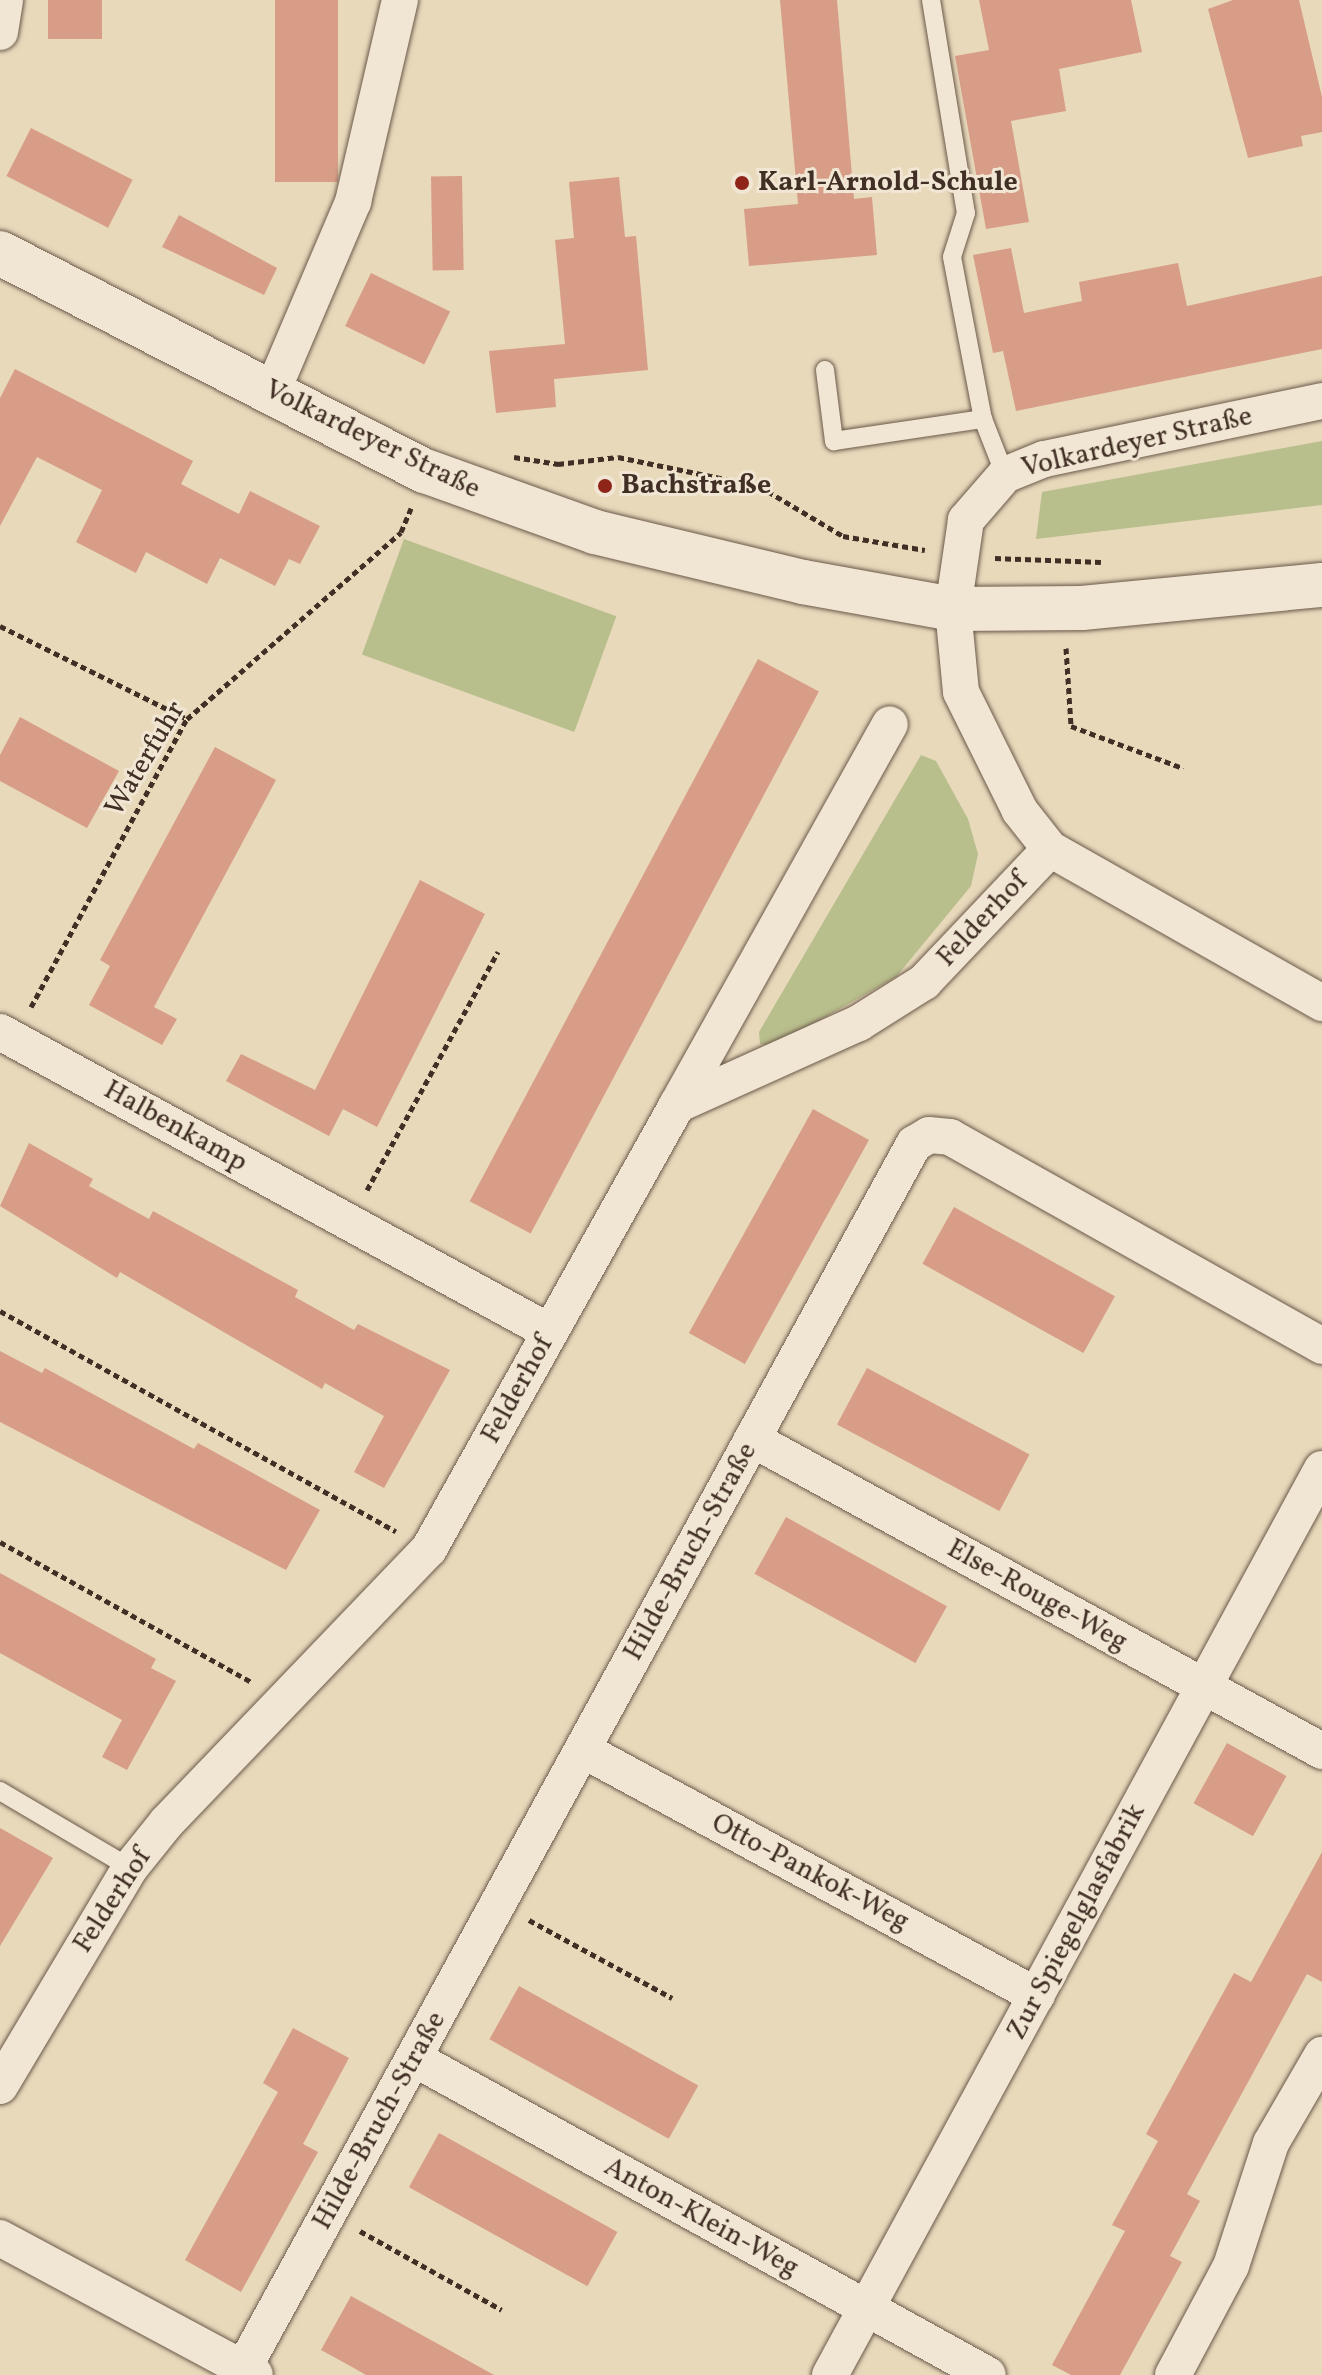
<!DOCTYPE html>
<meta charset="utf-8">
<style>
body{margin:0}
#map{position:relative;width:1322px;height:2375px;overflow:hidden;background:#e8d9bb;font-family:Vollkorn,serif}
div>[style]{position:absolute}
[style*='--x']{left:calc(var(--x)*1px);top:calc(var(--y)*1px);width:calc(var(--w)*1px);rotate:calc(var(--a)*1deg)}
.green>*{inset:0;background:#b9be8d;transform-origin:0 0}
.building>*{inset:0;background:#d79d87;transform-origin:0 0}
.path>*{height:5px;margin-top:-2.5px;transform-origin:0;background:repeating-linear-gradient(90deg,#412e25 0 6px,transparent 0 10px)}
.roads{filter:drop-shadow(0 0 2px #6b594a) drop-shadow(0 0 2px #6b594a)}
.lane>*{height:18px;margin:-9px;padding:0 9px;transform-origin:9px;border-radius:9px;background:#f0e6d3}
.street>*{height:36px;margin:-18px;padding:0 18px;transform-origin:18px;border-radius:18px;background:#f0e6d3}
.secondary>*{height:44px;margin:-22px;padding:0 22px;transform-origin:22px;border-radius:22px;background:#f0e6d3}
.dots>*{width:22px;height:22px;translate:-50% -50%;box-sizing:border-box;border:4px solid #f0e6d3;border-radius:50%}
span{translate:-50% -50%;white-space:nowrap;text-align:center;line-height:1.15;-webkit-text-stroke:6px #f0e6d3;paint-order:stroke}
.poi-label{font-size:28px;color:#412e25;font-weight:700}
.left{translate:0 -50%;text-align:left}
.street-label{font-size:28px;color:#412e25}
</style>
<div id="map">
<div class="green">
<i style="clip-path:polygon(1322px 441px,1322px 505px,1036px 539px,1042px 492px)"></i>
<i style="left:404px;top:539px;width:226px;height:123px;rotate:20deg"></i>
<i style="clip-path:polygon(921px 755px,936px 761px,968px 819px,978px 854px,971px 886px,896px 977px,774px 1046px,760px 1044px,759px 1032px)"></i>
</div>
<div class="building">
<i style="left:48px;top:0;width:54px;height:39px"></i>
<i style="left:275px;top:0;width:63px;height:182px"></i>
<i style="clip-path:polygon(780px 0,837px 0,854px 199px,872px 197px,877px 255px,749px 266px,744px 209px,798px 204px)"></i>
<i style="clip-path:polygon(979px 0,1131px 0,1142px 52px,1059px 69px,1066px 111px,1011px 121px,1029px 222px,986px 229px,955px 56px,989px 50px)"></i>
<i style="clip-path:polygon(1233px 0,1299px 0,1322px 97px,1322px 132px,1301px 136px,1303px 146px,1248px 158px,1208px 9px)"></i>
<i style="left:31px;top:128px;width:114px;height:54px;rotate:27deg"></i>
<i style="left:462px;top:176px;width:94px;height:31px;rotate:89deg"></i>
<i style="clip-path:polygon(619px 177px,625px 237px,636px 236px,648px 370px,554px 379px,556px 407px,496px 413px,489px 351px,565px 344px,555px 240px,574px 238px,569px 182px)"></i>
<i style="clip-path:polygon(179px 215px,277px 268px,264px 295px,162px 247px)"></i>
<i style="clip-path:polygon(1011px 248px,1024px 313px,1082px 301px,1079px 282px,1178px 263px,1187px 306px,1322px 276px,1322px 349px,1016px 411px,1003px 351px,993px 353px,973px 255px)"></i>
<i style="left:371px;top:273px;width:88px;height:59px;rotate:26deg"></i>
<i style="clip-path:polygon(15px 369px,193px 461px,181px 484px,239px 514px,250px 491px,320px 526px,300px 564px,289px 559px,275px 586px,220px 558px,207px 584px,146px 552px,136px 573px,76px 542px,102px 490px,37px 457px,0 526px,0 398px)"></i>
<i style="left:758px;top:659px;width:69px;height:614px;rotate:28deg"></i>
<i style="clip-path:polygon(20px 717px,119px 771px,87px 828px,0 781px,0 755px)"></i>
<i style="clip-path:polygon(215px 747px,276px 780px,154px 1007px,177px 1019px,162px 1045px,89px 1005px,110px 966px,100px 960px)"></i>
<i style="clip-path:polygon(420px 880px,485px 914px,377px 1127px,343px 1109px,329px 1136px,226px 1081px,241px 1054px,315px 1090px)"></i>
<i style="left:813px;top:1109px;width:64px;height:256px;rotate:29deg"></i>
<i style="clip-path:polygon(29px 1143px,93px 1179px,89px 1186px,149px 1219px,153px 1211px,298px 1290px,295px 1297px,354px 1330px,358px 1324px,450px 1370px,384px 1488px,354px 1472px,384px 1416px,325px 1383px,322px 1389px,120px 1272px,117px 1278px,0 1206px)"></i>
<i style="left:954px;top:1207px;width:184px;height:65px;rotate:29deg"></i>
<i style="clip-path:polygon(0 1351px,42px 1373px,45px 1368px,194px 1449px,198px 1443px,320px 1510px,286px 1570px,0 1422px)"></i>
<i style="left:867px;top:1368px;width:184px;height:64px;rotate:28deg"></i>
<i style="left:786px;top:1517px;width:184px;height:65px;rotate:29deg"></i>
<i style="clip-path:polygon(0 1573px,156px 1659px,151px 1668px,176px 1681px,127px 1770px,102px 1757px,122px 1720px,0 1653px)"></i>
<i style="left:1227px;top:1743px;width:68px;height:69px;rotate:29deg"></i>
<i style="clip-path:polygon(0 1828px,53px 1858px,0 1946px)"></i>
<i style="clip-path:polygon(1322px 1852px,1322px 1982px,1307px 1974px,1187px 2194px,1200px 2201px,1170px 2256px,1182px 2262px,1120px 2375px,1071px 2375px,1052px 2365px,1125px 2231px,1112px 2225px,1158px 2141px,1146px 2134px,1234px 1973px,1251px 1982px)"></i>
<i style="left:519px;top:1986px;width:205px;height:61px;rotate:29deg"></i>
<i style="clip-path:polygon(293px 2028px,349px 2058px,303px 2144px,318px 2152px,241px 2292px,185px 2260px,278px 2092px,263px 2083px)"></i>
<i style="left:439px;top:2133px;width:204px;height:62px;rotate:29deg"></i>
<i style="clip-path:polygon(351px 2296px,440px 2345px,494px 2375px,366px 2375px,352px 2367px,321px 2350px)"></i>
</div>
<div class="path">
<i style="--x:514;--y:457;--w:45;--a:9"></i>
<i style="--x:558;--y:464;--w:60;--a:-6.7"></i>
<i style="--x:618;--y:457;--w:144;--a:11.6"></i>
<i style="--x:759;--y:486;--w:98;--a:30.8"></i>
<i style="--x:843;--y:536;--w:83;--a:9.7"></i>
<i style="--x:995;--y:558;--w:106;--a:2.2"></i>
<i style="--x:0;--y:626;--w:209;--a:26.4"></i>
<i style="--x:1066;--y:648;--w:78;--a:86.3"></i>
<i style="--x:1071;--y:726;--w:120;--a:20.6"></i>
<i style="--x:31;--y:1007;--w:328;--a:-61.6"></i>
<i style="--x:187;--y:719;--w:284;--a:-41.1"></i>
<i style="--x:401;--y:532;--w:26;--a:-67"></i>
<i style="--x:367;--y:1190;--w:272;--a:-61.2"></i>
<i style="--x:0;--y:1311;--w:453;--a:29.1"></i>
<i style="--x:0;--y:1542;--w:288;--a:29.1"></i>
<i style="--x:529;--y:1920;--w:163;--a:28.6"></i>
<i style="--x:360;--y:2231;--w:162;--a:29.1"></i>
</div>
<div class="roads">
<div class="lane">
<i style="--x:931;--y:0;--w:216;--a:80.7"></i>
<i style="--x:966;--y:213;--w:46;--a:107.7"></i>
<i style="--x:952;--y:257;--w:165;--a:79.2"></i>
<i style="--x:825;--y:370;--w:72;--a:82.8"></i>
<i style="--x:834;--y:441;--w:151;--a:-8.4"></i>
<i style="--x:983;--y:419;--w:60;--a:68.6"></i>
<i style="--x:0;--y:1791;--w:151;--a:30.6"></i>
</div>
<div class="street">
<i style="--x:0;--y:32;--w:32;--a:-81"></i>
<i style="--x:272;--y:392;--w:207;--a:-66.9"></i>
<i style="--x:353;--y:202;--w:207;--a:-76.9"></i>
<i style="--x:1322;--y:401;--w:284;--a:168.2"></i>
<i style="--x:1044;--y:459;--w:42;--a:157.7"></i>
<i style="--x:1005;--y:475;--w:60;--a:130.9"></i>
<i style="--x:966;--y:520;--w:90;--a:98.3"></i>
<i style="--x:953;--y:609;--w:83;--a:84.5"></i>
<i style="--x:961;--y:692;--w:133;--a:63.6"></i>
<i style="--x:1020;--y:811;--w:48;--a:51.7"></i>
<i style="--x:1050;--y:849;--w:313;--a:29.5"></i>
<i style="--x:0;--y:1032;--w:626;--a:28.61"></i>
<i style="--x:677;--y:1105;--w:436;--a:-60.8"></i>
<i style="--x:752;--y:1439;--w:650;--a:28.69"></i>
<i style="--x:583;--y:1750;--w:516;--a:28.45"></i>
<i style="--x:415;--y:2059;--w:654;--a:28.88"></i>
<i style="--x:0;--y:2086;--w:254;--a:-59.2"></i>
<i style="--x:130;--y:1868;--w:59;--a:-51.2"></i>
<i style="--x:167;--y:1822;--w:378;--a:-46.2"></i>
<i style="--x:429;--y:1549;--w:509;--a:-60.81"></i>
<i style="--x:677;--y:1105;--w:200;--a:-24.3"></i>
<i style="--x:859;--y:1023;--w:77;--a:-32.2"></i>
<i style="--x:924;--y:982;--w:183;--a:-46.5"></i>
<i style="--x:0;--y:2238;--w:289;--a:28.2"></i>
<i style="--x:243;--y:2369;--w:1397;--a:-61.29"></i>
<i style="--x:914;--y:1144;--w:17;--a:-31"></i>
<i style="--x:929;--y:1135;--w:21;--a:5"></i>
<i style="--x:950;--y:1137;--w:427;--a:29.3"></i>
<i style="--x:830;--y:2375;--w:1031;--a:-61.5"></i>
<i style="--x:1173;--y:2375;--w:123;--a:-62"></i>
<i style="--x:1231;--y:2266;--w:129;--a:-72"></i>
<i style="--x:1271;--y:2143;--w:102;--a:-59.9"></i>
</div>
<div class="secondary">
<i style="--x:0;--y:253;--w:478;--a:27.2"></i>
<i style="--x:425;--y:471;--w:181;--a:19.7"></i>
<i style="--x:595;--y:532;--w:214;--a:13.5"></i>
<i style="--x:803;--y:582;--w:152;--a:10.2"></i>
<i style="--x:953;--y:609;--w:129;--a:-0.4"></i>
<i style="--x:1082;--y:608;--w:241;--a:-5.5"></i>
</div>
</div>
<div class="dots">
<i style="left:742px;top:183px;background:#8f2418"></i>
<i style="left:605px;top:486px;background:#8f2418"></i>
</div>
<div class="poi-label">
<span class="left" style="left:758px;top:183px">Karl-Arnold-Schule</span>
<span class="left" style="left:621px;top:486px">Bachstraße</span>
</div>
<div class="street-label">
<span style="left:372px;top:440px;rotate:26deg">Volkardeyer Straße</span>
<span style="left:1137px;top:443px;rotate:-13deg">Volkardeyer Straße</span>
<span style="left:146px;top:759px;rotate:-59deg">Waterfuhr</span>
<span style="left:983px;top:920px;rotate:-47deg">Felderhof</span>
<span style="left:175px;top:1127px;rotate:29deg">Halbenkamp</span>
<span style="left:518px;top:1390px;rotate:-61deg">Felderhof</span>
<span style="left:691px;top:1552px;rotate:-61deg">Hilde-Bruch-Straße</span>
<span style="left:1037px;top:1596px;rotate:29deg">Else-Rouge-Weg</span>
<span style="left:810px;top:1873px;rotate:28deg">Otto-Pankok-Weg</span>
<span style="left:113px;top:1901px;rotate:-57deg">Felderhof</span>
<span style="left:1077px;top:1922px;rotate:-62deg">Zur Spiegelglasfabrik</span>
<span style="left:380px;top:2121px;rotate:-61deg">Hilde-Bruch-Straße</span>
<span style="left:701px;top:2218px;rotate:29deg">Anton-Klein-Weg</span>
</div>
</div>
